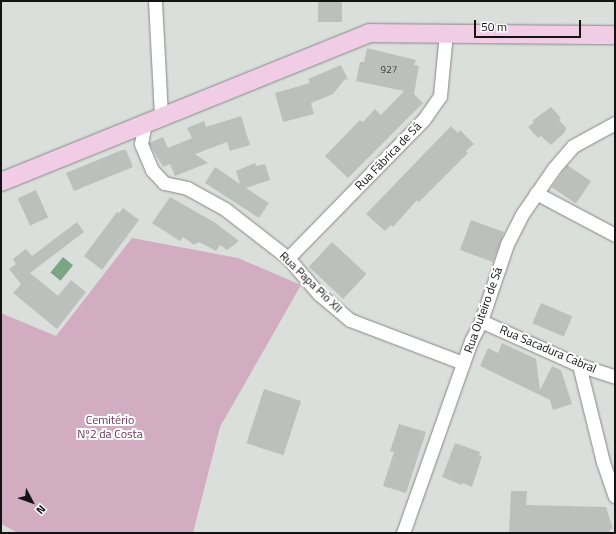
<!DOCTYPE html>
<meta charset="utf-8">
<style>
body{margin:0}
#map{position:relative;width:616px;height:534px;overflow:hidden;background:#dbdfdc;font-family:"Titillium Web",sans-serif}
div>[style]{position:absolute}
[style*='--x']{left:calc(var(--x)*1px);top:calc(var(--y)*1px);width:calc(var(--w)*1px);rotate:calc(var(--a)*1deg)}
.green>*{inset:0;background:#d2adc2}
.water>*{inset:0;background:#7ca584;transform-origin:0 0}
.building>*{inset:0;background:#bcc0bd;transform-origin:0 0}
.roads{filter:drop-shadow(0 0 1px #848885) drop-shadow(0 0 1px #848885)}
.street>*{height:13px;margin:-6.5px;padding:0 6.5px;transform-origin:6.5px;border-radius:6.5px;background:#fff}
.secondary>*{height:18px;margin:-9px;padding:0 9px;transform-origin:9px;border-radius:9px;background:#f0cde4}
span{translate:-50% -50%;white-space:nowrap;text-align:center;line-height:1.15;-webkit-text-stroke:4px #fff;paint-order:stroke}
.number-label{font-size:10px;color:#3c3e3d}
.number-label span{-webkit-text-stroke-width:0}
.street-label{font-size:12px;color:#121312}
.park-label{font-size:12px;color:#6d3358}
.frame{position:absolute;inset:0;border:2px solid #121312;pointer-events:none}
.north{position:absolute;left:12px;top:482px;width:40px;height:40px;-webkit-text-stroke:3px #fff;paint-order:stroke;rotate:131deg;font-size:11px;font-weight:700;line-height:16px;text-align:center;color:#121312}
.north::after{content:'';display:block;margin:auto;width:14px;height:18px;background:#121312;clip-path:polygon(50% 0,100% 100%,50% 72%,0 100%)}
.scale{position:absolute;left:474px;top:20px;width:107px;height:18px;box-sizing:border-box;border:2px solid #121312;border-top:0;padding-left:5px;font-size:12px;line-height:14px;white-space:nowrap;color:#121312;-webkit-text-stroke:3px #fff;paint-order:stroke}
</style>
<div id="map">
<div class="green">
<i style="clip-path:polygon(132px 238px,238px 258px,301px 285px,220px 427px,193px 533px,18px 533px,1px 524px,1px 313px,56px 336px)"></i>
</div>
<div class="water">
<i style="left:63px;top:257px;width:13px;height:20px;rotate:39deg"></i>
</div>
<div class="building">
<i style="left:318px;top:1px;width:24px;height:21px"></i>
<i style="clip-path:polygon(367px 48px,416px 60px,414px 65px,419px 66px,414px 94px,423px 103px,348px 178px,325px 156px,360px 120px,363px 122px,375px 109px,381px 115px,404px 91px,356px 81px,360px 62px,364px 62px)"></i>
<i style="clip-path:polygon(341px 65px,348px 80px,345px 79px,333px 94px,311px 103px,314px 114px,283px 122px,275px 93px,310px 83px,308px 79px)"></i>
<i style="clip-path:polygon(551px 107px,561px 118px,559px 120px,566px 128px,565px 132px,551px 145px,541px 136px,538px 138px,528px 127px,534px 122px,532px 121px)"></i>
<i style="clip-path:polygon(241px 116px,250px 145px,230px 151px,227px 142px,195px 154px,208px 163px,175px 176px,170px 164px,163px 167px,149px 143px,163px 137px,168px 148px,192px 138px,187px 128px,204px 121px,206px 127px)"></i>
<i style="clip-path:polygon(451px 126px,458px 133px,460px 130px,474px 144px,466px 151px,468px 153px,419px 202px,417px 200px,393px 227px,391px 225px,385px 231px,366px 214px)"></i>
<i style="clip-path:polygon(122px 150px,126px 150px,133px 167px,74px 191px,66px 173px)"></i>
<i style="clip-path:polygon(255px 163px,256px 166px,265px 164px,270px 180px,246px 188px,269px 203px,259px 218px,205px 183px,215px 167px,240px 184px,236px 171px)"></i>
<i style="left:567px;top:165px;width:29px;height:27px;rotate:34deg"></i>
<i style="left:36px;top:190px;width:30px;height:20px;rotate:66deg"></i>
<i style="clip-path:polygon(170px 197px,214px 222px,239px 241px,227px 250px,220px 245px,216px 251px,199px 242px,194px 245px,183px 237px,180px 241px,152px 223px)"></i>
<i style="clip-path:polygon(123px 208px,139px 220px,102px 270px,84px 256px,117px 212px,119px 213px)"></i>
<i style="left:471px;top:220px;width:35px;height:32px;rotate:20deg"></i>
<i style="clip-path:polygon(77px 222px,84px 232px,30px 273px,58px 296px,71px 280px,86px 292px,57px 329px,13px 293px,21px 284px,9px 269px,16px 264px,13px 259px,26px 249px,32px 256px)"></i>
<i style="left:332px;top:242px;width:47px;height:34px;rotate:43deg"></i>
<i style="left:541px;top:303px;width:34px;height:22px;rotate:23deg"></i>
<i style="clip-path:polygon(502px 343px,536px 359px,540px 390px,552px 366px,561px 370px,572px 404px,553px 410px,550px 400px,480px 366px,488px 348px,498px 353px)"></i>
<i style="left:264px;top:389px;width:39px;height:57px;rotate:18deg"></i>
<i style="clip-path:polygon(399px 424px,426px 432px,406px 493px,383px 486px,394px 452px,390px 451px)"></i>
<i style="clip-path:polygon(455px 443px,480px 452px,479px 455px,482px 456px,472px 487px,463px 483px,462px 485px,442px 477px)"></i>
<i style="clip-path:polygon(511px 491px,527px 491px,526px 505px,606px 507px,613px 529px,610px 529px,610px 533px,509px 533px)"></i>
</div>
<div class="roads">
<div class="street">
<i style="--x:155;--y:1;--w:116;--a:87"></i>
<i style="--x:145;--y:123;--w:21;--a:101"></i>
<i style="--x:141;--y:144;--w:28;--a:67"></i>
<i style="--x:152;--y:170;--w:18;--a:47"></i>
<i style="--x:164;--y:183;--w:24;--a:12"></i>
<i style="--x:187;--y:188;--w:43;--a:28.9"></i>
<i style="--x:225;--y:209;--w:80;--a:37.9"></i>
<i style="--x:288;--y:258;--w:48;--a:49.3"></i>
<i style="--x:319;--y:294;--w:40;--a:40"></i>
<i style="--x:350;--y:320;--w:121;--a:20.8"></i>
<i style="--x:536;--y:193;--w:89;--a:28"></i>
<i style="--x:288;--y:258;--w:194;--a:-45.6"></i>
<i style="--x:424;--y:119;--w:28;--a:-55"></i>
<i style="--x:440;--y:96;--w:64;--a:-84.6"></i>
<i style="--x:481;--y:321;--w:107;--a:24.2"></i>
<i style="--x:579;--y:365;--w:38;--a:18"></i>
<i style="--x:579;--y:365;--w:100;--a:76.1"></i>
<i style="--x:603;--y:462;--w:36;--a:71"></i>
<i style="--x:403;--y:533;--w:204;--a:-70.5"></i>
<i style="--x:471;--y:341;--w:22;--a:-63"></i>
<i style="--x:481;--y:321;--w:81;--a:-71.3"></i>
<i style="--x:507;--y:244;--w:35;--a:-63"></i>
<i style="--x:523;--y:213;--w:55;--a:-55.4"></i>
<i style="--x:554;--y:168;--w:29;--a:-49"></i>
<i style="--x:573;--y:146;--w:48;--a:-28.7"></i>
</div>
<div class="secondary">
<i style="--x:1;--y:182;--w:397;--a:-22"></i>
<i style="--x:369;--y:33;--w:246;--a:0.5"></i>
</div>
</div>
<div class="number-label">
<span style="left:389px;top:70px">927</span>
</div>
<div class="street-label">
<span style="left:388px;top:156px;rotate:-46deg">Rua Fábrica de Sá</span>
<span style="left:311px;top:282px;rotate:44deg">Rua Papa Pio XII</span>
<span style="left:483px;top:310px;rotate:-70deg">Rua Outeiro de Sá</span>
<span style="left:548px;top:349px;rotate:23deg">Rua Sacadura Cabral</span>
</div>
<div class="park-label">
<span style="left:110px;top:427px">Cemitério<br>Nº2 da Costa</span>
</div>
<div class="frame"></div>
<div class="north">N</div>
<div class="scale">50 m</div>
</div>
